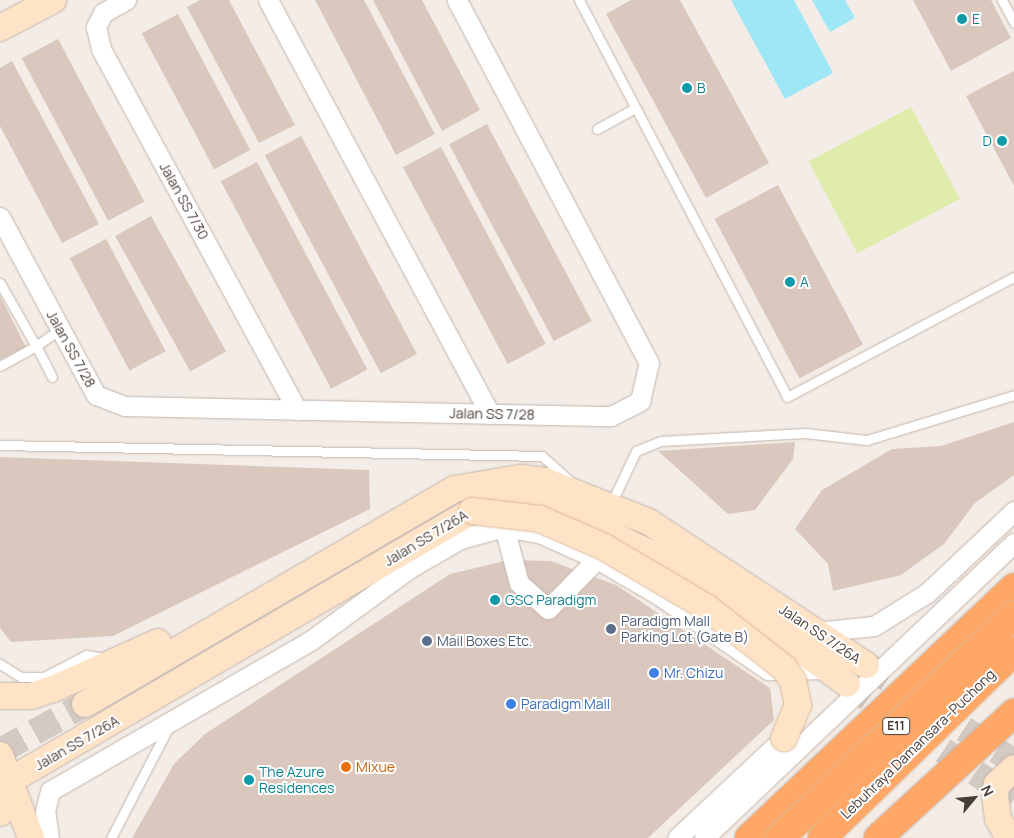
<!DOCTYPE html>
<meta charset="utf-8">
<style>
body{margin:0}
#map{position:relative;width:1014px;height:838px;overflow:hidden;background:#f4ede7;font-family:Manrope,sans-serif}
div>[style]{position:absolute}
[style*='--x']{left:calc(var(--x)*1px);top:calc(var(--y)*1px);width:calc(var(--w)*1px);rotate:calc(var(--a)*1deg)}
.green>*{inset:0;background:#dfecac;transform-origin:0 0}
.water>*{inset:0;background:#9ee7f6}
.building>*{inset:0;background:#dac8be;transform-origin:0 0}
.secondary-tunnel>*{height:26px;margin-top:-13px;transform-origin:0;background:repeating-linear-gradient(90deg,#d2cac3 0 26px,transparent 0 39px)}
.roads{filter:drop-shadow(0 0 1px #c4b5ab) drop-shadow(0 0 1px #c4b5ab)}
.lane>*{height:9px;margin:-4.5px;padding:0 4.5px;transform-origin:4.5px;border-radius:4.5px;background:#fff}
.street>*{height:19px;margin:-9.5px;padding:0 9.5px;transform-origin:9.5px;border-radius:9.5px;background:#fff}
.secondary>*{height:26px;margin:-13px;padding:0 13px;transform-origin:13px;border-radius:13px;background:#ffe3c6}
.highway>*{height:28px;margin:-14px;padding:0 14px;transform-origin:14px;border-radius:14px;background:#ffa767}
.bridges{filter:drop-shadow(0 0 1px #dbb795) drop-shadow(0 0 1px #dbb795)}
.secondary-bridge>*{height:26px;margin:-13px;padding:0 13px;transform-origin:13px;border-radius:13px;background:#ffe3c6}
.highway-bridge>*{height:28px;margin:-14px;padding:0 14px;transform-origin:14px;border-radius:14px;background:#ffa767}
.dots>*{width:14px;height:14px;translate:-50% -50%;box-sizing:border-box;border:2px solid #fff;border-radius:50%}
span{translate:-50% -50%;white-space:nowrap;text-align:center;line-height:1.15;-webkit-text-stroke:4px #fff;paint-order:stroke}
.shield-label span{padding:1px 4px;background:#fff;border:1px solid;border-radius:4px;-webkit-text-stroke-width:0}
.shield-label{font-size:12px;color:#483c35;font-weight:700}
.culture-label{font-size:14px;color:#0d838f}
.left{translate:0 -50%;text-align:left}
.right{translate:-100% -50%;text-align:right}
.street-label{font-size:14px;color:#483c35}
.service-label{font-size:14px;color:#4e5e75}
.shop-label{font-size:14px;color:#366cbe}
.food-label{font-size:14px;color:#c56008}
.north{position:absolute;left:949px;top:773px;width:50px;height:50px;-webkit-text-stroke:4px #fff;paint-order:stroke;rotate:62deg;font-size:14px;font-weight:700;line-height:20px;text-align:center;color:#483c35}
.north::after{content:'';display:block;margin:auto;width:18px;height:22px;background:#483c35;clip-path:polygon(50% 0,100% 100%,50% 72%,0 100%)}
</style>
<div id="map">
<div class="green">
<i style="left:911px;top:107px;width:104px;height:116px;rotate:62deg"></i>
</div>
<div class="water">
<i style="clip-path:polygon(731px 0,794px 0,833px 73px,785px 99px)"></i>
<i style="clip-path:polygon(812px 0,845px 0,855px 18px,830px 32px)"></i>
</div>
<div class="building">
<i style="clip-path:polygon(200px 0,229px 0,295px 125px,259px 143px,187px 7px)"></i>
<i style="clip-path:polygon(315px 0,364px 0,435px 134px,396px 155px)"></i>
<i style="clip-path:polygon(373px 0,422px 0,480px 110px,442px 131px)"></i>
<i style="clip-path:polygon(631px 0,680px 0,769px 163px,706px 198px,606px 14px)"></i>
<i style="clip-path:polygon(913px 0,991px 0,1011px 38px,951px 71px)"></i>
<i style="left:178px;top:14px;width:154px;height:41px;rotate:62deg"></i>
<i style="left:58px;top:39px;width:184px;height:41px;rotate:62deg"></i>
<i style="clip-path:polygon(12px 61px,99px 224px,62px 243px,0 126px,0 68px)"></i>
<i style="clip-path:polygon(1014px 71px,1014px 186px,966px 96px)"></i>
<i style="left:487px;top:124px;width:223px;height:43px;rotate:62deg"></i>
<i style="left:301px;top:136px;width:247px;height:41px;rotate:62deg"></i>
<i style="left:441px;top:147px;width:223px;height:43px;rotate:62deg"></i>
<i style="left:257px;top:162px;width:235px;height:41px;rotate:62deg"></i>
<i style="left:778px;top:185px;width:181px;height:72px;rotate:62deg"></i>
<i style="left:151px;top:216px;width:155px;height:41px;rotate:61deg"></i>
<i style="left:106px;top:239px;width:127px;height:41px;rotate:62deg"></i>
<i style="clip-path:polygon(0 296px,26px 347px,0 360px)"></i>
<i style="clip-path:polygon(1014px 422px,1014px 475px,975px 503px,944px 544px,901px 575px,833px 591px,828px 564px,795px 529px,822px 490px,892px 449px,941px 446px)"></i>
<i style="clip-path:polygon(795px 442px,793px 459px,755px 510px,728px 514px,658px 451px)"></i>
<i style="clip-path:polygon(0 457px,369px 470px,370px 509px,113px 636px,11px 642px,0 628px)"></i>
<i style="clip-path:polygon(509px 560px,551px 561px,616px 585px,770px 688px,774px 720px,648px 838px,132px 838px,174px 764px,205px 734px,450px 574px)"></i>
</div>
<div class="secondary-tunnel">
<i style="--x:866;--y:665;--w:177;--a:33.2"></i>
<i style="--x:847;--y:684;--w:203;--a:34.6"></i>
<i style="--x:0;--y:751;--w:97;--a:-28.9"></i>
</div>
<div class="roads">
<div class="lane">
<i style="--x:579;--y:0;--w:448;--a:62.3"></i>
<i style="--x:787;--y:397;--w:257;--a:-27.9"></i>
<i style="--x:1002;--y:0;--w:26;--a:62"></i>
<i style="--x:597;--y:129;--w:43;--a:-28.9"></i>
<i style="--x:0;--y:283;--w:73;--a:60.3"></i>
<i style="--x:36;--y:346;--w:41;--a:150.9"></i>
<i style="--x:52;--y:377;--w:35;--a:-117"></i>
<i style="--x:36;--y:346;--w:29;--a:-35"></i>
<i style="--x:0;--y:445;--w:542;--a:1.16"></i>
<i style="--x:542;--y:456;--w:38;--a:42"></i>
<i style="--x:610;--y:506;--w:61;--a:-64.7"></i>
<i style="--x:636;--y:451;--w:27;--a:-22"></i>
<i style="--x:661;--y:441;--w:144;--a:-3.2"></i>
<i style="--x:805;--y:433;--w:62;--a:6.4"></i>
<i style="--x:867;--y:440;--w:154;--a:-17"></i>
<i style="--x:0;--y:664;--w:25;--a:32"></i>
<i style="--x:21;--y:677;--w:23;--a:0"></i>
<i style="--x:44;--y:677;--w:47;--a:-27.6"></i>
<i style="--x:86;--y:655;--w:20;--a:9"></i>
<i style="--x:111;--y:838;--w:124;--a:-62.6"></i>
</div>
<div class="street">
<i style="--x:126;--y:0;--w:26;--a:151"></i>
<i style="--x:103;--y:13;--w:16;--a:117"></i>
<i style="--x:96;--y:27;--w:23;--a:77"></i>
<i style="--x:101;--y:49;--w:411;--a:61.5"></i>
<i style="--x:268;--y:0;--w:470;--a:61.8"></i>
<i style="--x:0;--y:217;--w:202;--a:61.7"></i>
<i style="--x:96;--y:395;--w:30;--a:21"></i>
<i style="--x:124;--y:406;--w:487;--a:1.2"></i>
<i style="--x:611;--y:416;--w:33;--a:-27"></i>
<i style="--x:640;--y:401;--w:39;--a:-77"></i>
<i style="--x:649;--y:363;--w:411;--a:-117.9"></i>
<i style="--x:504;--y:527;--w:58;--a:75"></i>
<i style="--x:519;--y:583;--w:39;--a:42"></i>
<i style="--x:548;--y:609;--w:70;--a:-45.6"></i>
<i style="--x:816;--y:632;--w:58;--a:-5.9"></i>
<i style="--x:874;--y:626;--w:62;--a:-31.9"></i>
<i style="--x:927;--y:593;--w:120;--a:-43.3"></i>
<i style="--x:49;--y:838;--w:27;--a:-98"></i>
<i style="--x:45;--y:811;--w:21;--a:-76"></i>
<i style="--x:50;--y:791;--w:300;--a:-30"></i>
<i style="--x:310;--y:641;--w:124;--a:-36.1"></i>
<i style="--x:410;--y:568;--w:58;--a:-30.1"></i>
<i style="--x:460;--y:539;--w:46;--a:-15.3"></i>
<i style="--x:504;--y:527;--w:39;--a:10"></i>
<i style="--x:542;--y:534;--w:60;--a:24.4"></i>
<i style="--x:597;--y:559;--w:69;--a:30.3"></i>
<i style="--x:657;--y:594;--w:135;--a:34.4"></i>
<i style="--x:768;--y:670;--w:61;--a:-0.9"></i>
<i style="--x:677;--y:838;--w:146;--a:-43.1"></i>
<i style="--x:704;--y:838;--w:428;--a:-43.6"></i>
</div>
<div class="secondary">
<i style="--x:0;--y:28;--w:60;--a:-27.8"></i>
<i style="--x:0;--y:696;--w:31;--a:0"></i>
<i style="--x:31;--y:696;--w:23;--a:-18"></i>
<i style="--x:53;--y:689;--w:115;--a:-24.1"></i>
<i style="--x:85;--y:704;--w:428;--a:-30.2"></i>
<i style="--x:455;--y:489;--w:67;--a:-9.5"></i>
<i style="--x:521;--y:478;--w:24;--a:7"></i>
<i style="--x:545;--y:481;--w:112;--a:21.5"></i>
<i style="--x:649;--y:522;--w:260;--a:33.4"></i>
<i style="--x:0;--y:755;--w:89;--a:69.5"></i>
<i style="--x:0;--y:813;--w:35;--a:-72"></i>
<i style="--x:11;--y:780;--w:534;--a:-30.26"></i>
<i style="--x:472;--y:511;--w:36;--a:-16"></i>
<i style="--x:507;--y:501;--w:35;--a:7"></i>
<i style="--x:542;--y:505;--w:37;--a:20"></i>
<i style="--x:577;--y:518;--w:143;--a:25.7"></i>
<i style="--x:706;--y:580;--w:175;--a:36.4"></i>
<i style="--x:1009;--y:838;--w:22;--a:-120"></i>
<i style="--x:998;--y:819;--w:26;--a:-97"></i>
<i style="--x:995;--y:793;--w:9;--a:-77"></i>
<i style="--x:997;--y:784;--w:23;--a:-43"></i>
</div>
<div class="highway">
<i style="--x:749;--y:838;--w:365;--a:-43.4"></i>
<i style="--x:878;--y:838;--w:185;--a:-42.6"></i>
</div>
</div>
<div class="bridges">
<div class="secondary-bridge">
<i style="--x:472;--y:511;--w:68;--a:6.7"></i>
<i style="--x:540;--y:519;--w:70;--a:23.6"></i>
<i style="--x:604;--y:547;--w:118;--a:30.5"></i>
<i style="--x:706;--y:607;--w:99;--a:38"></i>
<i style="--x:784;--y:668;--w:16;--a:55"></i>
<i style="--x:793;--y:681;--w:25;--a:78"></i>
<i style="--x:798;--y:705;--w:36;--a:113"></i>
</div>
<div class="highway-bridge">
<i style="--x:780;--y:838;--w:323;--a:-43.6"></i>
<i style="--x:822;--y:838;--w:268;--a:-44.2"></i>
</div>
</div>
<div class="dots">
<i style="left:962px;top:19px;background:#0f9aa8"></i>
<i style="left:687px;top:88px;background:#0f9aa8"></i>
<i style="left:1002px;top:141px;background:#0f9aa8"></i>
<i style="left:790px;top:282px;background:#0f9aa8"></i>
<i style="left:495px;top:600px;background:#0f9aa8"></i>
<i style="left:611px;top:629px;background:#5c6f8a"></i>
<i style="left:427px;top:641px;background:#5c6f8a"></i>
<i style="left:654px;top:673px;background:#3f7fe0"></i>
<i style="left:511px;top:704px;background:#3f7fe0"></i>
<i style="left:346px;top:767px;background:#e8710a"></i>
<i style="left:249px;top:780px;background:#0f9aa8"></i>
</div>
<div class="shield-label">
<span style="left:896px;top:726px">E11</span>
</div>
<div class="culture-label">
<span class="left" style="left:972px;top:19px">E</span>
<span class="left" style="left:697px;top:88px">B</span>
<span class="right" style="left:992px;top:141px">D</span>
<span class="left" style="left:800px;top:282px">A</span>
<span class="left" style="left:505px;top:600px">GSC Paradigm</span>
<span class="left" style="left:259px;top:780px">The Azure<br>Residences</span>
</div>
<div class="street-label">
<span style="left:184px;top:201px;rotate:61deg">Jalan SS 7/30</span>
<span style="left:71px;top:349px;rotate:61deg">Jalan SS 7/28</span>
<span style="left:492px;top:414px;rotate:1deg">Jalan SS 7/28</span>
<span style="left:426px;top:538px;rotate:-31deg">Jalan SS 7/26A</span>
<span style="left:820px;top:634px;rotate:34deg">Jalan SS 7/26A</span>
<span style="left:77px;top:743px;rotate:-30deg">Jalan SS 7/26A</span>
<span style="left:918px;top:744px;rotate:-44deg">Lebuhraya Damansara–Puchong</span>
</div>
<div class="service-label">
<span class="left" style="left:621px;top:629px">Paradigm Mall<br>Parking Lot (Gate B)</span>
<span class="left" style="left:437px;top:641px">Mail Boxes Etc.</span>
</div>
<div class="shop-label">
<span class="left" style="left:664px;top:673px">Mr. Chizu</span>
<span class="left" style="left:521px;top:704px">Paradigm Mall</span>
</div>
<div class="food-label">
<span class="left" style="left:356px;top:767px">Mixue</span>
</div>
<div class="north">N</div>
</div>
